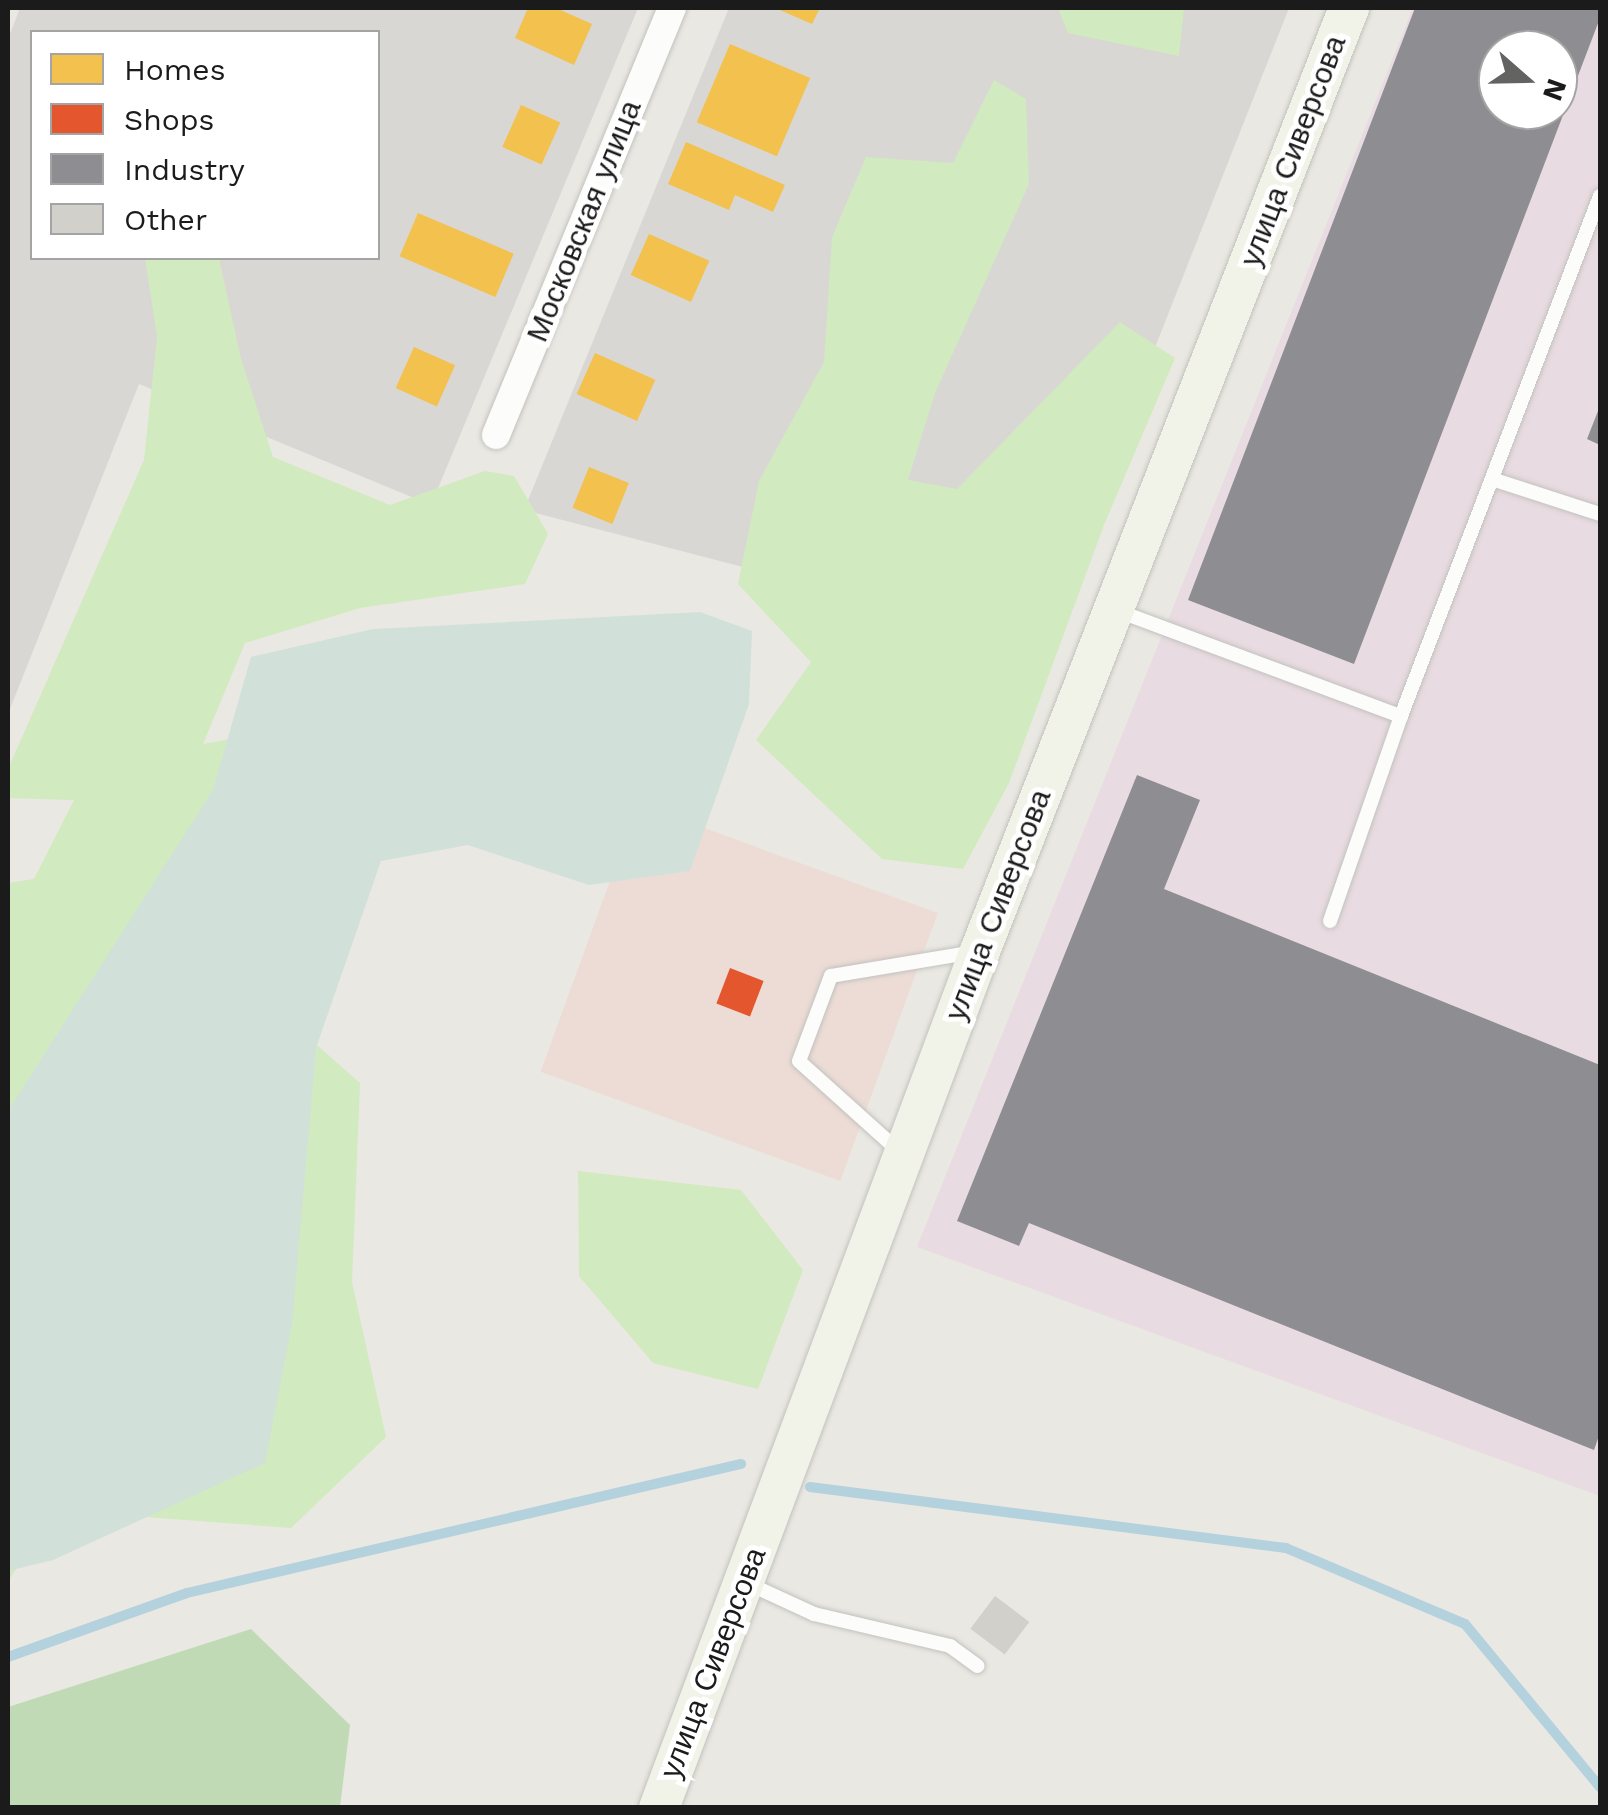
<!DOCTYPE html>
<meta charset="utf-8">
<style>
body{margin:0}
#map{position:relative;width:1608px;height:1815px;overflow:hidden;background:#eae8e2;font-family:"Work Sans",sans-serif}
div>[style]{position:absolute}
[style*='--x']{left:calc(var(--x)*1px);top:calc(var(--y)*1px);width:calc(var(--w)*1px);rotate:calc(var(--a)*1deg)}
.residential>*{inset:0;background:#d9d7d4}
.commercial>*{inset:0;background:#eddcd6;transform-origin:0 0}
.industrial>*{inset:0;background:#e8dbe1}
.grass>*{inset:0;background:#d1eabf}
.forest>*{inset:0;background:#c0dab6}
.wetland>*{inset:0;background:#d1e1d9}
.homes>*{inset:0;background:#f2c14e;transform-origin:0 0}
.shops>*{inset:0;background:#e4572e;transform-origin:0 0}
.industry>*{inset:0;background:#8d8d92}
.stream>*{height:10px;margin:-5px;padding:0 5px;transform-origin:5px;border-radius:5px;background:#b4d1de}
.building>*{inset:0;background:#d2d0cb;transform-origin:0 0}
.roads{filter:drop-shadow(0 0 2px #c2c2bf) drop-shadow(0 0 2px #c2c2bf)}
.lane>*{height:14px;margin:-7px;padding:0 7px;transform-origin:7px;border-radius:7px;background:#fcfcfb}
.street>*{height:28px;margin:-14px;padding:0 14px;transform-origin:14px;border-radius:14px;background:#fcfcfb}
.secondary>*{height:40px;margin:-20px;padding:0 20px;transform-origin:20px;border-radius:20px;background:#f1f2e8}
span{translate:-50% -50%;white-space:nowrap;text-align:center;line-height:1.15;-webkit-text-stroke:10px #fff;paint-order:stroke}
.street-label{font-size:30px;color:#1b1b1b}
.frame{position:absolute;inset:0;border:10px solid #1b1b1b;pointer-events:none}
.legend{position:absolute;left:30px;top:30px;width:350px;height:230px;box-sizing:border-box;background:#fff;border:2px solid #a4a4a4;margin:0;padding:12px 18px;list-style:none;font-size:30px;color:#1b1b1b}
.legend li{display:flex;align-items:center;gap:20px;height:50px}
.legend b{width:50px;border:2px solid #a4a4a4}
.north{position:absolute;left:1478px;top:30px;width:100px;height:100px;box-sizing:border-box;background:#fff;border:2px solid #a4a4a4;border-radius:50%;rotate:110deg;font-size:28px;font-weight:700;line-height:40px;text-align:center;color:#1b1b1b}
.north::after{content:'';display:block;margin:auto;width:35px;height:45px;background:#636361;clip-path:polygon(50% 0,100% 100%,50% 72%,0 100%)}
</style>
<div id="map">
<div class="residential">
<i style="clip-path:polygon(evenodd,20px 8px,638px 8px,431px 505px,139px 384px,8px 714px,8px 39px,20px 8px,32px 32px,378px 32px,378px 258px,32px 258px,32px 32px)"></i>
<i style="clip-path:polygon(729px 8px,1289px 8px,1038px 644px,524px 510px)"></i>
</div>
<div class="commercial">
<i style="left:638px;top:804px;width:319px;height:285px;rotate:20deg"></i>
</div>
<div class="industrial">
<i style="clip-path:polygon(evenodd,1413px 8px,1600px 8px,1600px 1496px,917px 1247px,1413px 8px,1498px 50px,1558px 50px,1558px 110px,1498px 110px,1498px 50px)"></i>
</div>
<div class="grass">
<i style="clip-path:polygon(1058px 8px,1184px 8px,1179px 56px,1068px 33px)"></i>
<i style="clip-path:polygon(994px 80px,1026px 99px,1029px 184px,935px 393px,908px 480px,957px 489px,1120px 322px,1175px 358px,1104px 525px,1009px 783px,963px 869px,882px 859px,756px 740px,811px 662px,738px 584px,759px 481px,824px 362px,832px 237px,866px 157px,953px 163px)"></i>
<i style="clip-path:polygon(145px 258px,219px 258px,241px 359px,273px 457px,390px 505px,485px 471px,514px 476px,548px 534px,525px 584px,360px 608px,245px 643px,203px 744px,314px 724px,259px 994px,360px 1083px,352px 1282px,386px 1437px,291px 1528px,52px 1510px,8px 1582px,8px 883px,34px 879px,74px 800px,8px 798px,8px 769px,144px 460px,157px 337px)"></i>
<i style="clip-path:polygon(578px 1171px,741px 1190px,803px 1270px,758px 1389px,653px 1363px,579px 1276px)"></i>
</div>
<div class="forest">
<i style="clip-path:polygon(251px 1629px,350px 1725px,340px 1807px,8px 1807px,8px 1707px)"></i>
</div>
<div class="wetland">
<i style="clip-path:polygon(700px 612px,752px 631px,749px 704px,690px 871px,589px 885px,468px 845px,381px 861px,316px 1048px,292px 1324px,265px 1463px,53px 1560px,8px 1571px,8px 1111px,213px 790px,251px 657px,373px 629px)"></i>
</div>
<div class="homes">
<i style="clip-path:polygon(528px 8px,556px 8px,592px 24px,574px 65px,515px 38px)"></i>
<i style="clip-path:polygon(775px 8px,820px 8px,812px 24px)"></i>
<i style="left:730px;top:44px;width:87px;height:85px;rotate:23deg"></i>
<i style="left:521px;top:105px;width:43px;height:46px;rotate:24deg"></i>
<i style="clip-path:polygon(686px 142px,785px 185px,773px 212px,735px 195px,729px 210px,668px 184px)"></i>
<i style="left:418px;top:213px;width:104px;height:47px;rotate:23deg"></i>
<i style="left:649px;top:234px;width:66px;height:45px;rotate:24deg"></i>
<i style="left:414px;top:347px;width:45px;height:45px;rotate:24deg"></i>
<i style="left:595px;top:353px;width:66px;height:45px;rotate:24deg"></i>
<i style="left:589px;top:467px;width:43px;height:44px;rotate:22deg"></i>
</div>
<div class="shops">
<i style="left:730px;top:968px;width:36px;height:38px;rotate:21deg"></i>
</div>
<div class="industry">
<i style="clip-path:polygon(evenodd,1415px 8px,1600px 8px,1600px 18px,1354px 664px,1188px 600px,1415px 8px,1498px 50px,1558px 50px,1558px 110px,1498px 110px,1498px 50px)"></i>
<i style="clip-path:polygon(1600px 406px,1600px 445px,1587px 439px)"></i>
<i style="clip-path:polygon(1137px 775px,1200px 800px,1164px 889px,1600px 1065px,1600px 1433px,1594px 1450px,1029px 1223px,1019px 1246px,957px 1221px)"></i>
</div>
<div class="stream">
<i style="--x:810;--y:1487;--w:480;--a:7.3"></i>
<i style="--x:1286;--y:1548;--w:194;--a:23"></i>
<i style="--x:1465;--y:1624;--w:212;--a:50.4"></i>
<i style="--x:8;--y:1657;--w:190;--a:-19.7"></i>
<i style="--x:187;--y:1593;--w:569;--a:-13.11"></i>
</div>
<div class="building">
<i style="left:995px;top:1596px;width:43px;height:41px;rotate:37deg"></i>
</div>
<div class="roads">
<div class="lane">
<i style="--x:1492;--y:479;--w:114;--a:18"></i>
<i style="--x:1118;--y:611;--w:302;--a:20.4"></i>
<i style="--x:1401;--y:716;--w:557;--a:-69.06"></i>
<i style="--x:1330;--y:921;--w:217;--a:-70.9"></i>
<i style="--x:901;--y:1153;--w:137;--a:-138"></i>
<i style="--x:799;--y:1061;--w:91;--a:-69.4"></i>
<i style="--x:831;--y:976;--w:145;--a:-9.5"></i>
<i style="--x:749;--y:1584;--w:72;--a:24.8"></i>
<i style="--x:814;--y:1614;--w:140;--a:13.2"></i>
<i style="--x:950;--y:1646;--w:34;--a:36"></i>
</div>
<div class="street">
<i style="--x:496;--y:435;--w:462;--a:-67.6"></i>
</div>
<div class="secondary">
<i style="--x:659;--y:1808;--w:915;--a:-69.47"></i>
<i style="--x:980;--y:951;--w:1013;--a:-68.63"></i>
</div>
</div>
<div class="street-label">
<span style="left:1293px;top:151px;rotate:-69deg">улица Сиверсова</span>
<span style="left:584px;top:221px;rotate:-68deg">Московская улица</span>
<span style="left:998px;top:905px;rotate:-69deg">улица Сиверсова</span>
<span style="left:713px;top:1663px;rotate:-69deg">улица Сиверсова</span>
</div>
<div class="frame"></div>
<ul class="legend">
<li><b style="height:28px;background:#f2c14e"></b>Homes</li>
<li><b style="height:28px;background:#e4572e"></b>Shops</li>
<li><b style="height:28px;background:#8d8d92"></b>Industry</li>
<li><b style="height:28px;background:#d2d0cb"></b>Other</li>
</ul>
<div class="north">N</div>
</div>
